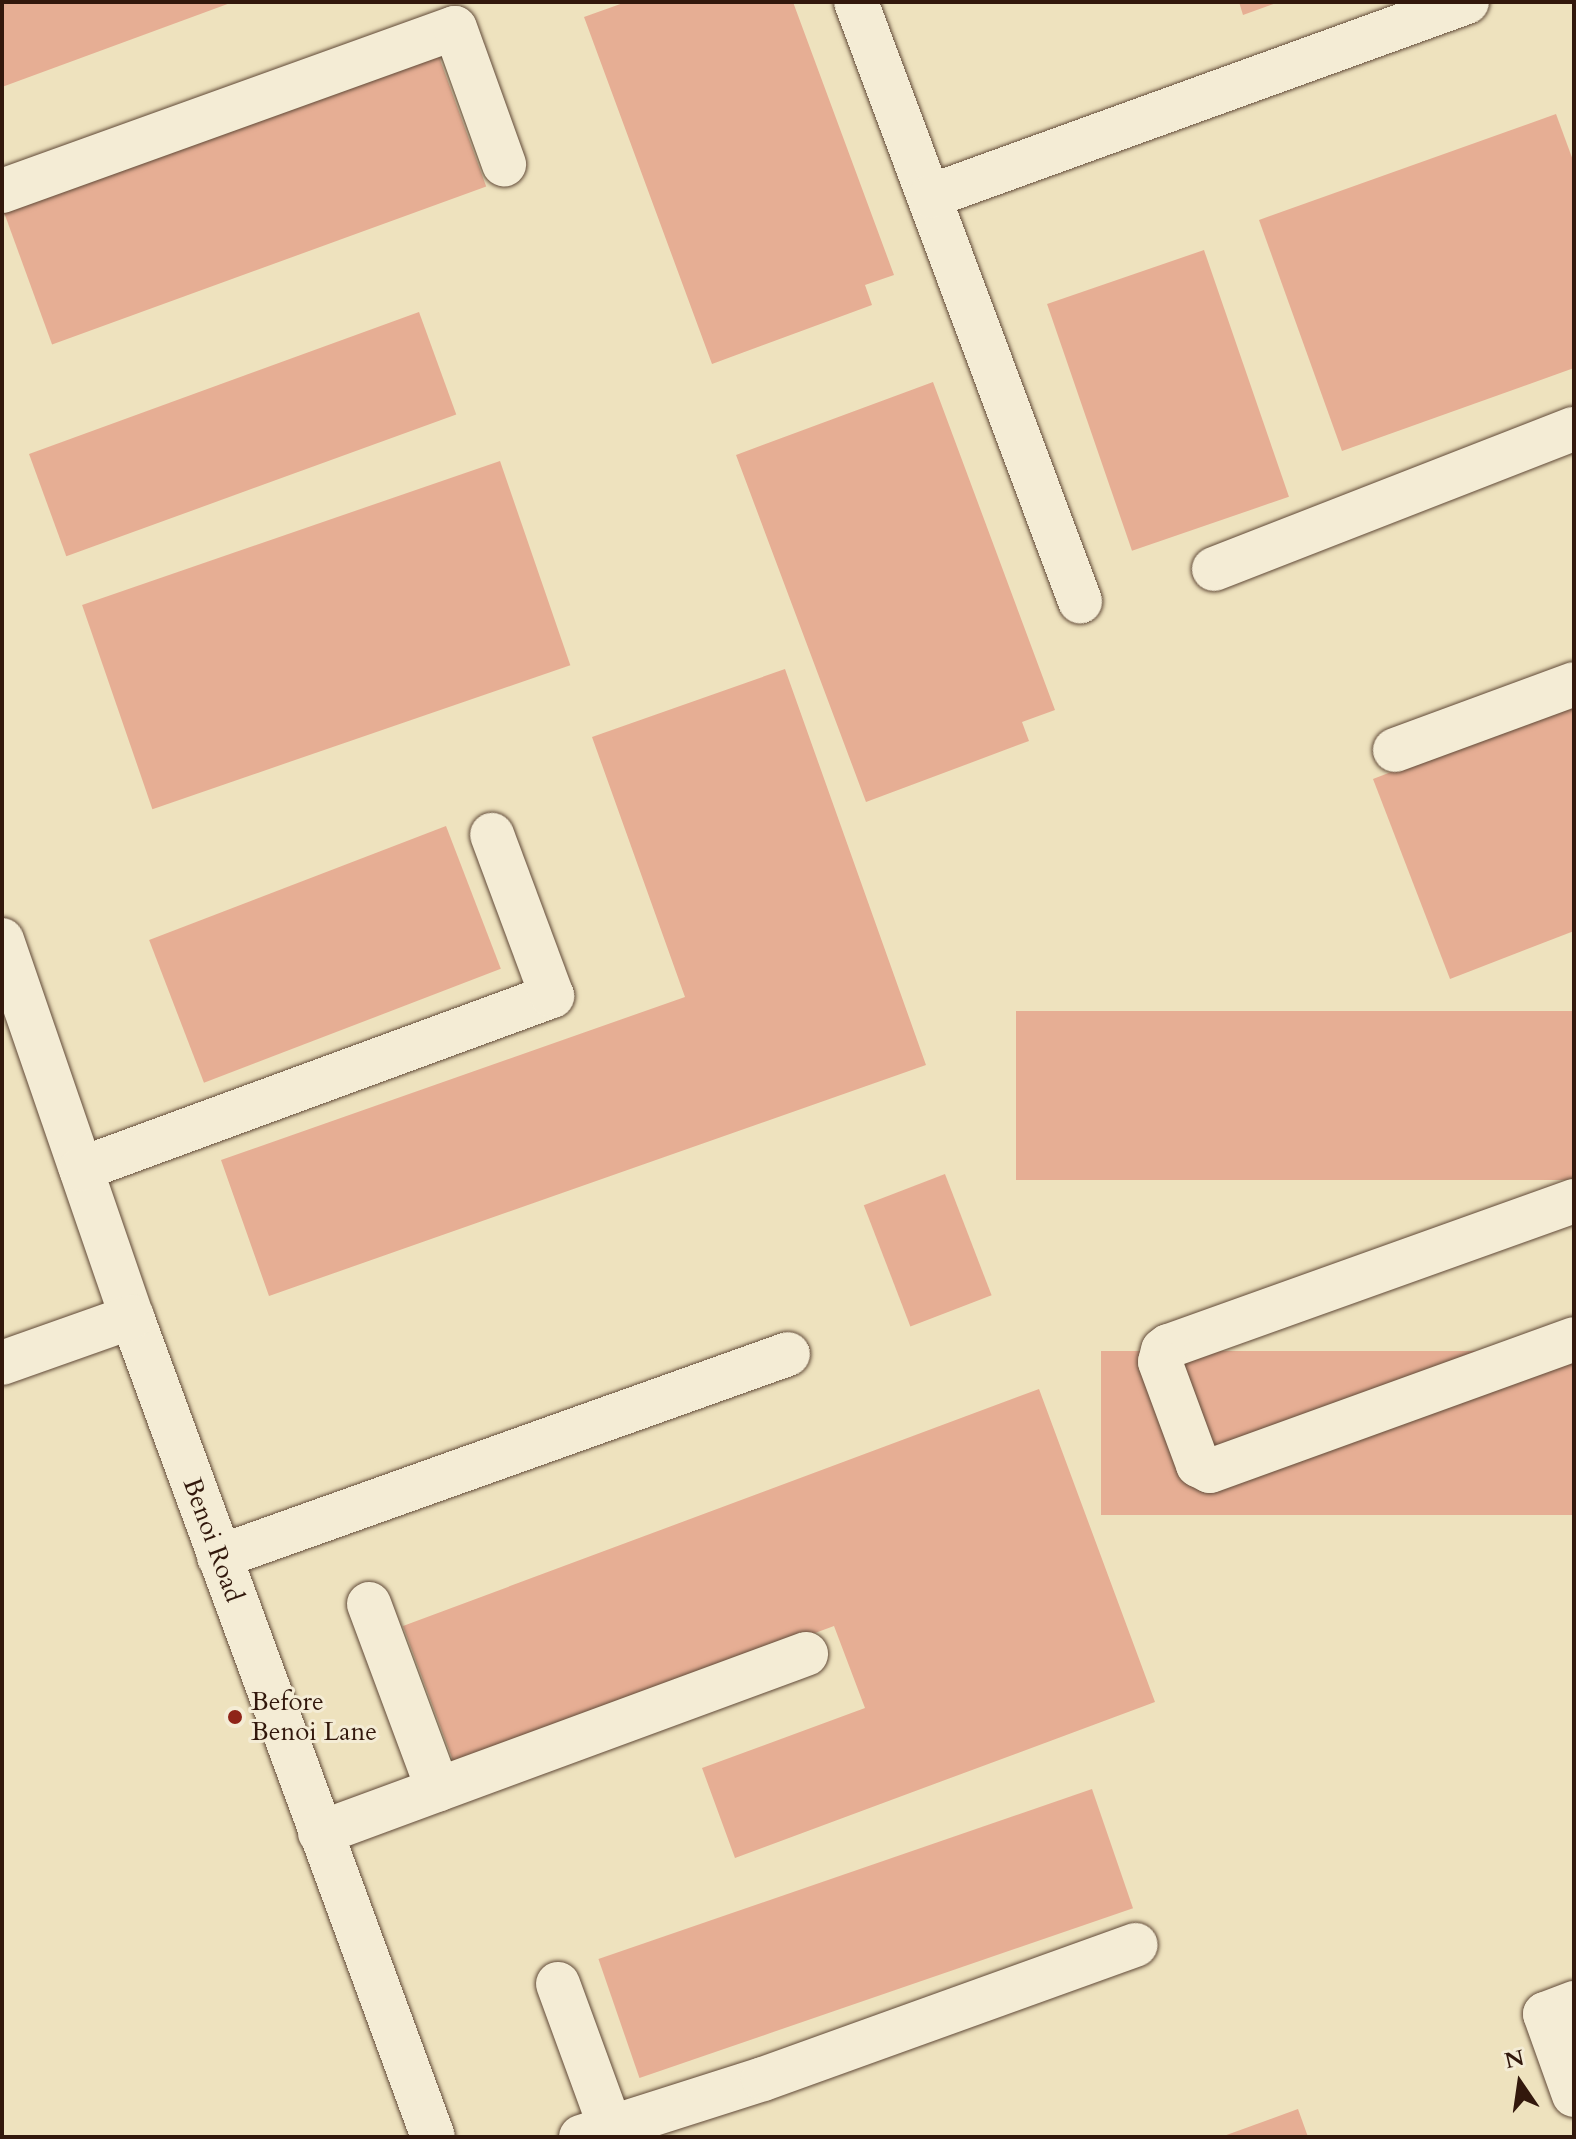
<!DOCTYPE html>
<style>
body{margin:0}
#map{position:relative;width:1576px;height:2139px;overflow:hidden;background:#eee2be;font-family:Cardo,serif}
div>[style]{position:absolute}
[style*='--x']{left:calc(var(--x)*1px);top:calc(var(--y)*1px);width:calc(var(--w)*1px);rotate:calc(var(--a)*1deg)}
.building>*{inset:0;background:#e6ae94;transform-origin:0 0}
.roads{filter:drop-shadow(0 0 2px #614a38) drop-shadow(0 0 2px #614a38)}
.minor>*{height:44px;margin:-22px;padding:0 22px;transform-origin:22px;border-radius:22px;background:#f4ecd5}
.dots>*{width:22px;height:22px;translate:-50% -50%;box-sizing:border-box;border:4px solid #f4ecd5;border-radius:50%}
span{translate:-50% -50%;white-space:nowrap;text-align:center;line-height:1.15;-webkit-text-stroke:6px #f4ecd5;paint-order:stroke}
.street-label{font-size:26px;color:#32180c}
.poi-label{font-size:26px;color:#32180c}
.left{translate:0 -50%;text-align:left}
.frame{position:absolute;inset:0;border:4px solid #32180c;pointer-events:none}
.north{position:absolute;left:1480px;top:2043px;width:80px;height:80px;-webkit-text-stroke:6px #f4ecd5;paint-order:stroke;rotate:347deg;font-size:22px;font-weight:700;line-height:32px;text-align:center;color:#32180c}
.north::after{content:'';display:block;margin:auto;width:28px;height:36px;background:#32180c;clip-path:polygon(50% 0,100% 100%,50% 72%,0 100%)}
</style>
<div id="map">
<div class="building">
<i style="clip-path:polygon(2px 2px,233px 2px,2px 87px)"></i>
<i style="clip-path:polygon(626px 2px,793px 2px,894px 275px,865px 285px,872px 305px,712px 364px,584px 17px)"></i>
<i style="clip-path:polygon(1239px 2px,1279px 2px,1243px 15px)"></i>
<i style="left:438px;top:54px;width:141px;height:462px;rotate:70deg"></i>
<i style="clip-path:polygon(1556px 114px,1574px 163px,1574px 368px,1342px 451px,1259px 220px)"></i>
<i style="left:1204px;top:250px;width:261px;height:166px;rotate:71deg"></i>
<i style="left:419px;top:312px;width:109px;height:415px;rotate:70deg"></i>
<i style="clip-path:polygon(933px 382px,1055px 710px,1022px 722px,1029px 741px,866px 802px,736px 455px)"></i>
<i style="left:500px;top:461px;width:216px;height:442px;rotate:71deg"></i>
<i style="clip-path:polygon(785px 669px,926px 1065px,269px 1296px,221px 1160px,685px 997px,592px 737px)"></i>
<i style="clip-path:polygon(1574px 701px,1574px 931px,1450px 979px,1373px 779px)"></i>
<i style="left:446px;top:826px;width:153px;height:318px;rotate:69deg"></i>
<i style="left:1574px;top:1011px;width:169px;height:558px;rotate:90deg"></i>
<i style="left:945px;top:1174px;width:130px;height:87px;rotate:69deg"></i>
<i style="left:1574px;top:1351px;width:164px;height:473px;rotate:90deg"></i>
<i style="clip-path:polygon(1039px 1389px,1155px 1702px,735px 1858px,702px 1768px,865px 1708px,834px 1626px,455px 1766px,403px 1626px)"></i>
<i style="left:1092px;top:1789px;width:126px;height:522px;rotate:71deg"></i>
<i style="clip-path:polygon(1298px 2109px,1308px 2137px,1221px 2137px)"></i>
</div>
<div class="roads">
<div class="minor">
<i style="--x:856;--y:2;--w:640;--a:69.5"></i>
<i style="--x:2;--y:191;--w:481;--a:-19.8"></i>
<i style="--x:455;--y:28;--w:145;--a:70.2"></i>
<i style="--x:931;--y:196;--w:570;--a:-19.9"></i>
<i style="--x:1214;--y:569;--w:386;--a:-21.3"></i>
<i style="--x:1395;--y:750;--w:191;--a:-20.2"></i>
<i style="--x:2;--y:940;--w:399;--a:71"></i>
<i style="--x:132;--y:1317;--w:873;--a:69.84"></i>
<i style="--x:81;--y:1169;--w:502;--a:-20.17"></i>
<i style="--x:552;--y:996;--w:172;--a:-110.4"></i>
<i style="--x:1574;--y:1201;--w:431;--a:160.3"></i>
<i style="--x:1168;--y:1346;--w:6;--a:141"></i>
<i style="--x:1163;--y:1350;--w:12;--a:104"></i>
<i style="--x:1160;--y:1362;--w:110;--a:69.7"></i>
<i style="--x:1198;--y:1465;--w:13;--a:27"></i>
<i style="--x:1210;--y:1471;--w:387;--a:-19.9"></i>
<i style="--x:2;--y:1363;--w:138;--a:-19.5"></i>
<i style="--x:219;--y:1557;--w:604;--a:-19.63"></i>
<i style="--x:369;--y:1604;--w:198;--a:69.6"></i>
<i style="--x:320;--y:1833;--w:518;--a:-20.22"></i>
<i style="--x:558;--y:1984;--w:163;--a:69.9"></i>
<i style="--x:1574;--y:2003;--w:31;--a:159"></i>
<i style="--x:1545;--y:2014;--w:86;--a:70.3"></i>
<i style="--x:581;--y:2137;--w:191;--a:-17.7"></i>
<i style="--x:763;--y:2079;--w:396;--a:-19.8"></i>
</div>
</div>
<div class="dots">
<i style="left:235px;top:1717px;background:#8f2418"></i>
</div>
<div class="street-label">
<span style="left:213px;top:1540px;rotate:70deg">Benoi Road</span>
</div>
<div class="poi-label">
<span class="left" style="left:251px;top:1717px">Before<br>Benoi Lane</span>
</div>
<div class="frame"></div>
<div class="north">N</div>
</div>
